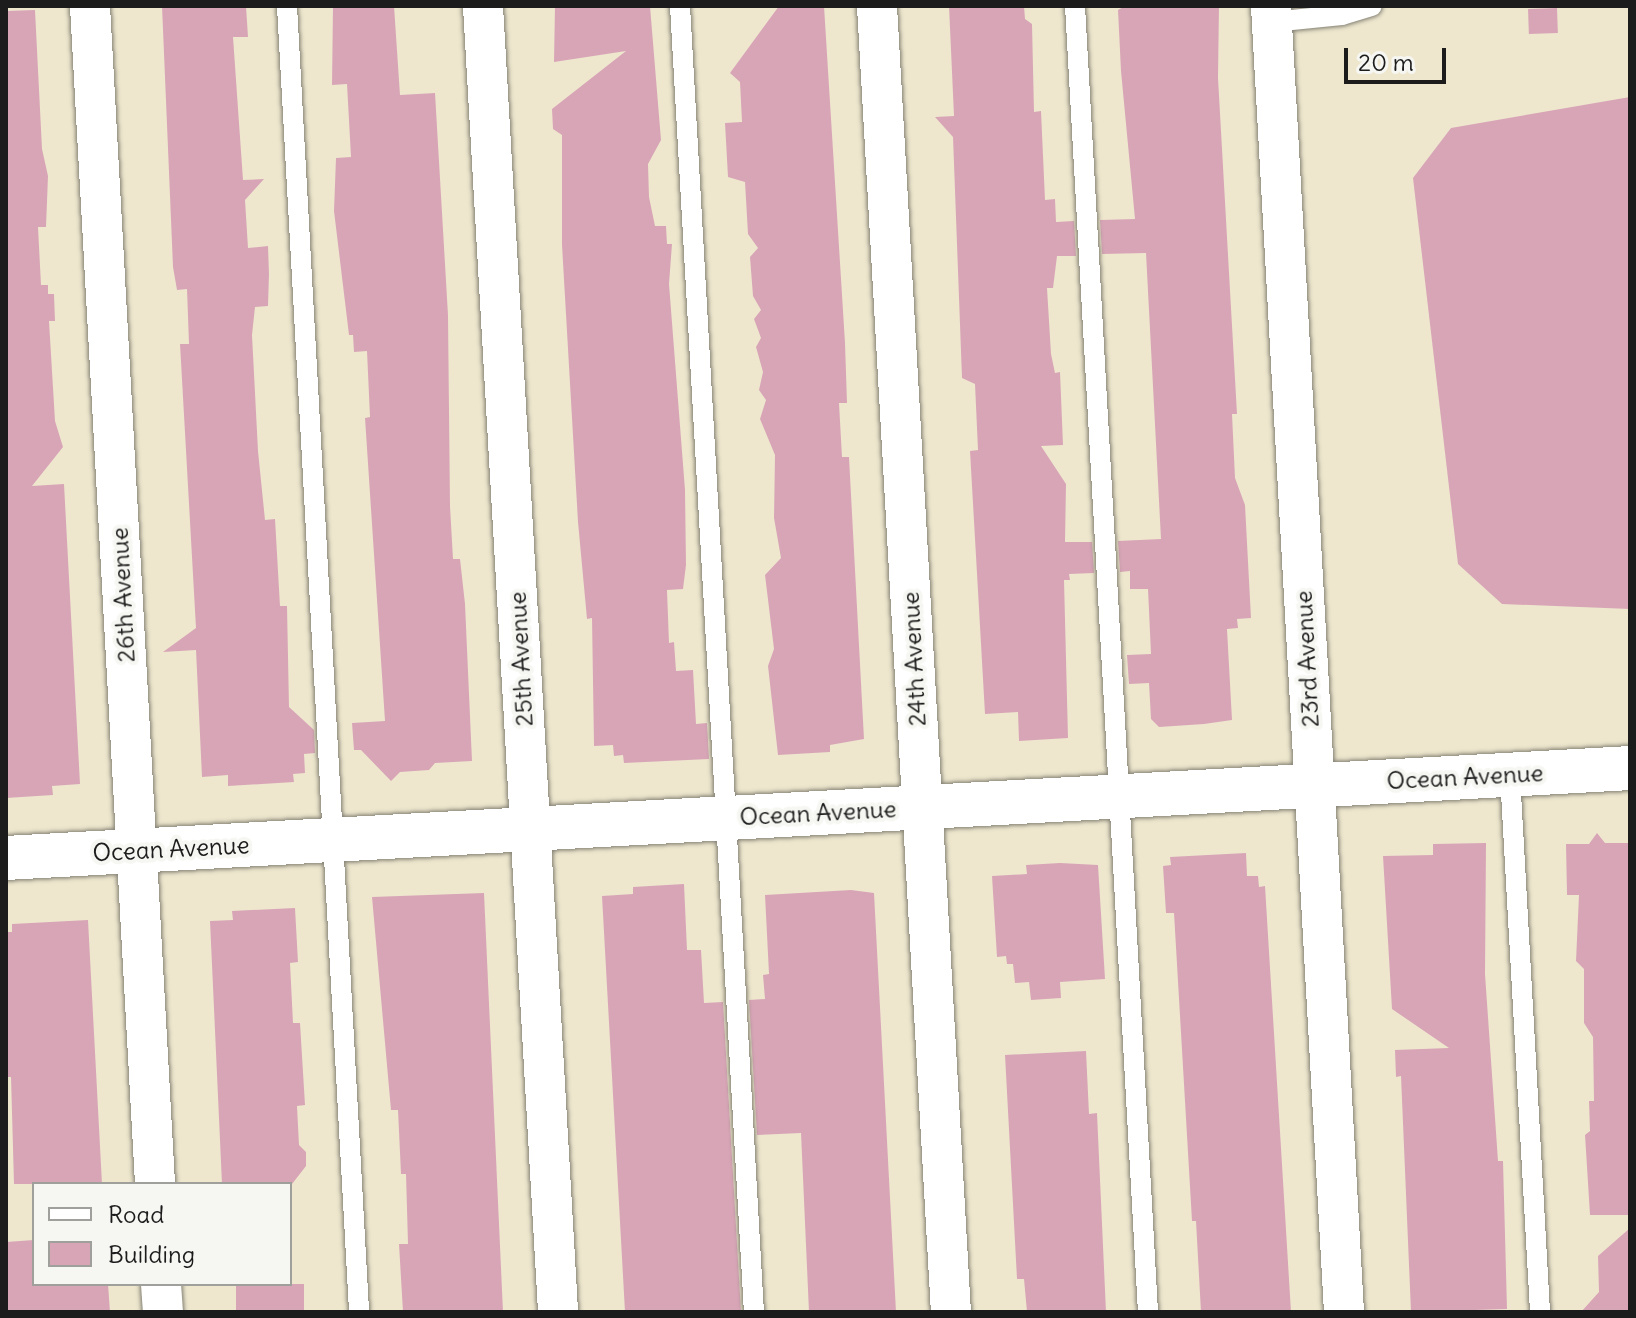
<!DOCTYPE html>
<style>
body{margin:0}
#map{position:relative;width:1636px;height:1318px;overflow:hidden;background:#eee7ce;font-family:Delius,sans-serif}
div>[style]{position:absolute}
[style*='--x']{left:calc(var(--x)*1px);top:calc(var(--y)*1px);width:calc(var(--w)*1px);rotate:calc(var(--a)*1deg)}
.building>*{inset:0;background:#d8a5b7;transform-origin:0 0}
.roads{filter:drop-shadow(0 0 2px #858275) drop-shadow(0 0 2px #858275)}
.service>*{height:20px;margin:-10px;padding:0 10px;transform-origin:10px;border-radius:10px;background:#fff}
.minor>*{height:40px;margin:-20px;padding:0 20px;transform-origin:20px;border-radius:20px;background:#fff}
.tertiary>*{height:44px;margin:-22px;padding:0 22px;transform-origin:22px;border-radius:22px;background:#fff}
span{translate:-50% -50%;white-space:nowrap;text-align:center;line-height:1.15;-webkit-text-stroke:8px #f6f6f2;paint-order:stroke}
.street-label{font-size:24px;color:#1c1c1c}
.frame{position:absolute;inset:0;border:8px solid #1c1c1c;pointer-events:none}
.legend{position:absolute;left:32px;top:1182px;width:260px;height:104px;box-sizing:border-box;background:#f6f6f2;border:2px solid #9f9f9c;margin:0;padding:10px 14px;list-style:none;font-size:24px;color:#1c1c1c}
.legend li{display:flex;align-items:center;gap:16px;height:40px}
.legend b{width:40px;border:2px solid #9f9f9c}
.scale{position:absolute;left:1344px;top:48px;width:102px;height:36px;box-sizing:border-box;border:4px solid #1c1c1c;border-top:0;padding-left:10px;font-size:24px;line-height:28px;white-space:nowrap;color:#1c1c1c;-webkit-text-stroke:6px #f6f6f2;paint-order:stroke}
</style>
<div id="map">
<div class="building">
<i style="clip-path:polygon(162px 6px,246px 6px,248px 37px,233px 37px,243px 180px,264px 179px,245px 200px,248px 248px,268px 246px,269px 274px,268px 306px,255px 307px,252px 335px,258px 451px,265px 520px,275px 519px,280px 606px,287px 606px,289px 707px,314px 730px,315px 753px,304px 754px,305px 773px,293px 774px,294px 782px,228px 786px,228px 775px,202px 777px,196px 650px,163px 652px,196px 628px,180px 344px,189px 344px,187px 289px,177px 290px,173px 267px)"></i>
<i style="clip-path:polygon(333px 6px,394px 6px,400px 95px,435px 93px,448px 315px,450px 506px,453px 559px,460px 559px,465px 604px,472px 761px,435px 763px,429px 770px,400px 772px,391px 781px,361px 750px,354px 750px,352px 723px,385px 721px,365px 418px,370px 417px,367px 351px,354px 352px,353px 335px,349px 335px,334px 211px,336px 158px,351px 157px,347px 84px,332px 85px)"></i>
<i style="clip-path:polygon(555px 6px,650px 6px,661px 140px,648px 164px,649px 197px,655px 226px,666px 226px,667px 244px,672px 244px,669px 284px,685px 490px,686px 565px,683px 589px,667px 590px,669px 643px,674px 642px,676px 671px,693px 670px,696px 724px,707px 723px,709px 759px,624px 763px,623px 755px,614px 756px,613px 745px,594px 746px,592px 618px,587px 619px,578px 522px,562px 245px,562px 135px,553px 129px,552px 109px,626px 51px,554px 62px)"></i>
<i style="clip-path:polygon(779px 6px,824px 6px,845px 343px,847px 403px,839px 403px,842px 457px,849px 457px,864px 739px,830px 745px,830px 752px,778px 755px,768px 666px,774px 649px,765px 575px,781px 558px,774px 518px,775px 455px,760px 419px,766px 400px,759px 390px,763px 372px,756px 347px,761px 338px,754px 319px,761px 310px,753px 296px,750px 257px,758px 248px,748px 234px,745px 182px,728px 177px,725px 123px,742px 122px,740px 82px,730px 73px)"></i>
<i style="clip-path:polygon(949px 6px,1024px 6px,1025px 19px,1032px 24px,1034px 112px,1041px 111px,1045px 200px,1055px 199px,1056px 222px,1074px 221px,1076px 256px,1057px 256px,1053px 288px,1047px 288px,1051px 354px,1055px 373px,1060px 372px,1063px 445px,1041px 446px,1066px 484px,1065px 542px,1092px 542px,1094px 573px,1069px 574px,1070px 580px,1064px 580px,1068px 738px,1019px 741px,1018px 712px,985px 714px,970px 451px,978px 450px,975px 384px,962px 378px,953px 137px,935px 117px,954px 116px)"></i>
<i style="clip-path:polygon(1125px 6px,1219px 6px,1218px 78px,1237px 414px,1232px 414px,1235px 478px,1245px 505px,1251px 618px,1237px 619px,1238px 628px,1227px 629px,1232px 720px,1204px 724px,1159px 727px,1151px 719px,1149px 683px,1129px 684px,1127px 655px,1151px 654px,1148px 589px,1130px 589px,1130px 571px,1120px 572px,1118px 541px,1161px 539px,1146px 253px,1102px 254px,1100px 220px,1135px 219px,1121px 71px,1118px 10px)"></i>
<i style="left:1557px;top:8px;width:25px;height:29px;rotate:88deg"></i>
<i style="clip-path:polygon(35px 10px,42px 149px,48px 176px,46px 227px,38px 227px,41px 285px,48px 285px,48px 294px,54px 294px,55px 321px,49px 321px,55px 421px,63px 447px,32px 486px,64px 484px,80px 784px,52px 786px,53px 795px,6px 798px,6px 11px)"></i>
<i style="clip-path:polygon(1630px 97px,1630px 609px,1502px 604px,1458px 564px,1413px 178px,1451px 128px)"></i>
<i style="clip-path:polygon(1597px 833px,1605px 843px,1630px 843px,1630px 1215px,1590px 1215px,1585px 1135px,1590px 1131px,1589px 1101px,1594px 1101px,1593px 1037px,1584px 1023px,1584px 969px,1576px 961px,1579px 895px,1567px 895px,1566px 844px,1589px 844px)"></i>
<i style="clip-path:polygon(1486px 843px,1485px 974px,1498px 1161px,1503px 1161px,1507px 1309px,1411px 1312px,1401px 1076px,1396px 1077px,1395px 1050px,1449px 1048px,1392px 1009px,1383px 856px,1433px 855px,1433px 844px)"></i>
<i style="clip-path:polygon(1246px 853px,1247px 876px,1258px 876px,1259px 887px,1265px 886px,1291px 1312px,1201px 1312px,1196px 1221px,1192px 1221px,1174px 913px,1166px 913px,1163px 866px,1171px 865px,1170px 857px)"></i>
<i style="clip-path:polygon(1060px 863px,1098px 865px,1105px 979px,1060px 982px,1061px 998px,1031px 1000px,1029px 982px,1015px 983px,1013px 964px,1007px 964px,1006px 956px,997px 957px,992px 876px,1027px 874px,1026px 865px)"></i>
<i style="clip-path:polygon(684px 884px,687px 950px,701px 950px,704px 1003px,723px 1002px,741px 1312px,625px 1312px,602px 896px,633px 894px,633px 887px)"></i>
<i style="clip-path:polygon(851px 890px,874px 893px,896px 1312px,809px 1312px,801px 1133px,757px 1135px,749px 1000px,765px 999px,763px 975px,769px 974px,765px 895px)"></i>
<i style="clip-path:polygon(484px 893px,503px 1312px,403px 1312px,399px 1244px,408px 1244px,406px 1174px,401px 1174px,398px 1110px,391px 1110px,372px 897px)"></i>
<i style="clip-path:polygon(295px 908px,298px 962px,290px 963px,293px 1023px,300px 1023px,305px 1105px,297px 1106px,299px 1145px,306px 1152px,306px 1166px,292px 1184px,222px 1184px,210px 921px,233px 920px,232px 911px)"></i>
<i style="clip-path:polygon(88px 920px,102px 1184px,14px 1184px,11px 1077px,6px 1077px,6px 932px,12px 932px,12px 924px)"></i>
<i style="clip-path:polygon(1086px 1051px,1089px 1114px,1097px 1113px,1106px 1312px,1027px 1312px,1024px 1279px,1017px 1279px,1005px 1055px)"></i>
<i style="clip-path:polygon(1630px 1228px,1630px 1312px,1581px 1312px,1599px 1292px,1598px 1256px)"></i>
<i style="clip-path:polygon(34px 1240px,34px 1284px,108px 1284px,110px 1312px,6px 1312px,6px 1242px)"></i>
<i style="left:236px;top:1284px;width:68px;height:28px"></i>
</div>
<div class="roads">
<div class="service">
<i style="--x:287;--y:6;--w:1308;--a:86.84"></i>
<i style="--x:680;--y:6;--w:1308;--a:86.76"></i>
<i style="--x:1075;--y:6;--w:1308;--a:86.8"></i>
<i style="--x:1272;--y:22;--w:70;--a:-5.7"></i>
<i style="--x:1342;--y:15;--w:31;--a:-17"></i>
<i style="--x:1510;--y:775;--w:538;--a:86.8"></i>
</div>
<div class="minor">
<i style="--x:90;--y:6;--w:1180;--a:86.84"></i>
<i style="--x:483;--y:6;--w:1308;--a:86.71"></i>
<i style="--x:877;--y:6;--w:1308;--a:86.76"></i>
<i style="--x:1271;--y:6;--w:1308;--a:86.8"></i>
<i style="--x:161;--y:1284;--w:28;--a:86"></i>
</div>
<div class="tertiary">
<i style="--x:6;--y:858;--w:1626;--a:-3.17"></i>
</div>
</div>
<div class="street-label">
<span style="left:123px;top:595px;rotate:-93deg">26th Avenue</span>
<span style="left:521px;top:659px;rotate:-93deg">25th Avenue</span>
<span style="left:914px;top:659px;rotate:-93deg">24th Avenue</span>
<span style="left:1307px;top:659px;rotate:-93deg">23rd Avenue</span>
<span style="left:1465px;top:777px;rotate:-3deg">Ocean Avenue</span>
<span style="left:818px;top:813px;rotate:-3deg">Ocean Avenue</span>
<span style="left:171px;top:849px;rotate:-3deg">Ocean Avenue</span>
</div>
<div class="frame"></div>
<ul class="legend">
<li><b style="height:10px;background:#fff"></b>Road</li>
<li><b style="height:22px;background:#d8a5b7"></b>Building</li>
</ul>
<div class="scale">20 m</div>
</div>
